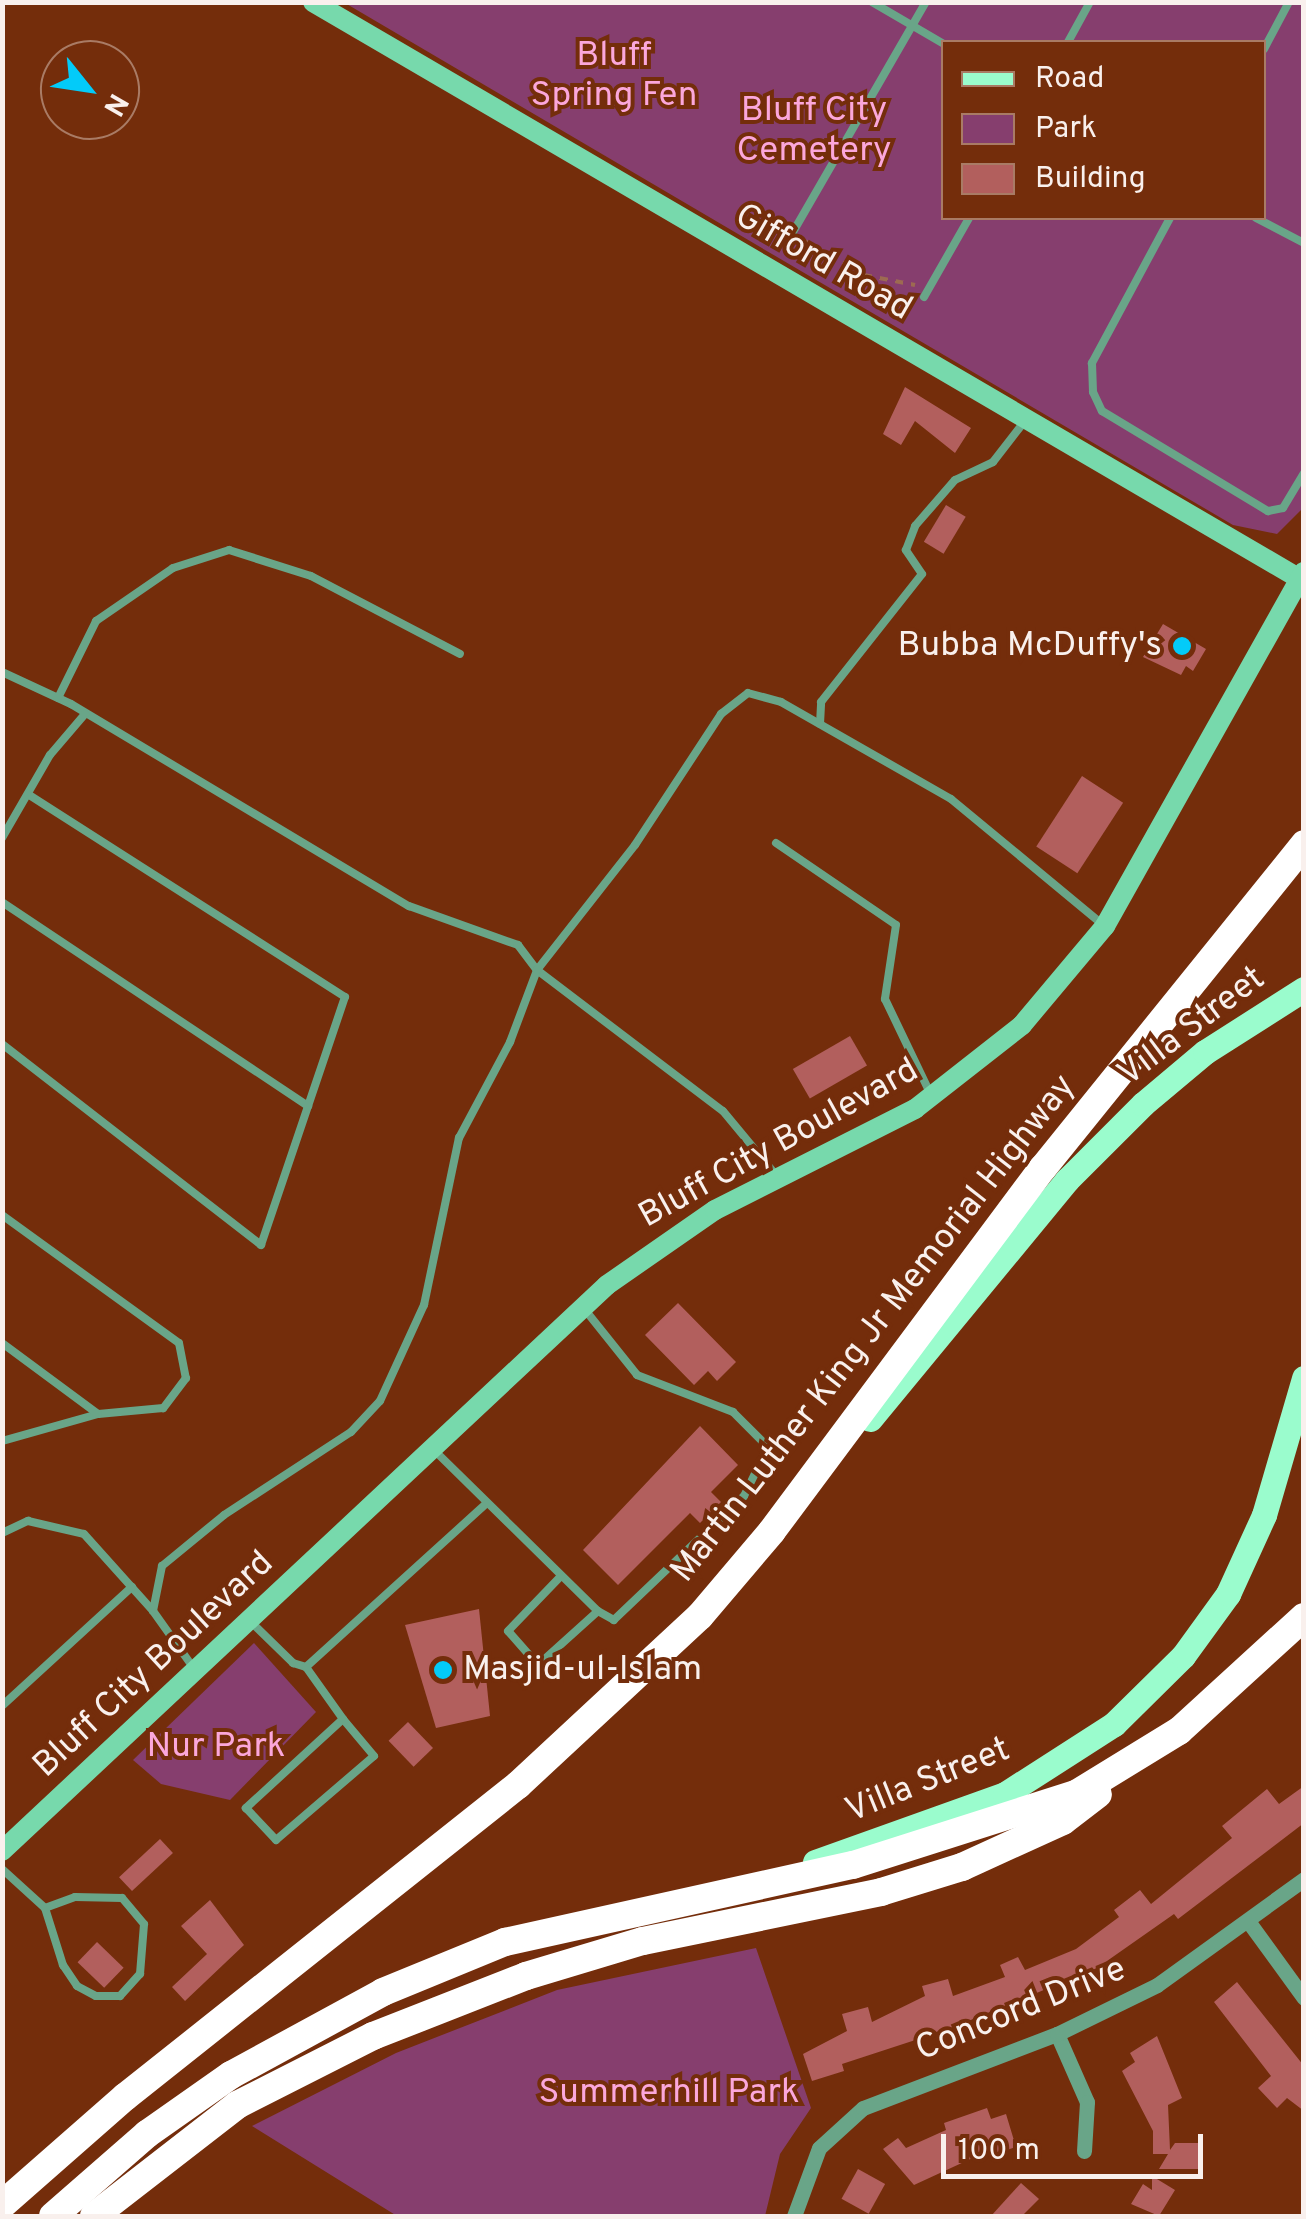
<!DOCTYPE html>
<style>
body{margin:0}
#map{position:relative;width:1306px;height:2219px;overflow:hidden;background:#742d0b;font-family:Overpass,sans-serif}
div>[style]{position:absolute}
[style*='--x']{left:calc(var(--x)*1px);top:calc(var(--y)*1px);width:calc(var(--w)*1px);rotate:calc(var(--a)*1deg)}
.green>*{inset:0;background:#863e6e}
.building>*{inset:0;background:#b25f5d;transform-origin:0 0}
.path>*{height:4px;margin-top:-2px;transform-origin:0;background:repeating-linear-gradient(90deg,#9d6a51 0 8px,transparent 0 16px)}
.lane>*{height:8px;margin:-4px;padding:0 4px;transform-origin:4px;border-radius:4px;background:#69a588}
.street>*{height:15px;margin:-7.5px;padding:0 7.5px;transform-origin:7.5px;border-radius:7.5px;background:#69a588}
.secondary>*{height:20px;margin:-10px;padding:0 10px;transform-origin:10px;border-radius:10px;background:#77d9ac}
.primary>*{height:25px;margin:-12.5px;padding:0 12.5px;transform-origin:12.5px;border-radius:12.5px;background:#9afccd}
.highway>*{height:28px;margin:-14px;padding:0 14px;transform-origin:14px;border-radius:14px;background:#fff}
.dots>*{width:28px;height:28px;translate:-50% -50%;box-sizing:border-box;border:5px solid #742d0b;border-radius:50%}
span{translate:-50% -50%;white-space:nowrap;text-align:center;line-height:1.15;-webkit-text-stroke:8px #742d0b;paint-order:stroke}
.park-label{font-size:35px;color:#fba7db}
.street-label{font-size:35px;color:#f9f0ed}
.poi-label{font-size:35px;color:#f9f0ed}
.right{translate:-100% -50%;text-align:right}
.left{translate:0 -50%;text-align:left}
.frame{position:absolute;inset:0;border:5px solid #f9f0ed;pointer-events:none}
.legend{position:absolute;left:941px;top:40px;width:325px;height:180px;box-sizing:border-box;background:#742d0b;border:2px solid #a97b65;margin:0;padding:12px 18px;list-style:none;font-size:30px;color:#f9f0ed}
.legend li{display:flex;align-items:center;gap:20px;height:50px}
.legend b{width:50px;border:2px solid #a97b65}
.north{position:absolute;left:40px;top:40px;width:100px;height:100px;box-sizing:border-box;background:#742d0b;border:2px solid #a97b65;border-radius:50%;rotate:120deg;font-size:28px;font-weight:700;line-height:40px;text-align:center;color:#f9f0ed}
.north::after{content:'';display:block;margin:auto;width:35px;height:45px;background:#03cbf9;clip-path:polygon(50% 0,100% 100%,50% 72%,0 100%)}
.scale{position:absolute;left:941px;top:2134px;width:262px;height:45px;box-sizing:border-box;border:5px solid #f9f0ed;border-top:0;padding-left:12px;font-size:30px;line-height:35px;white-space:nowrap;color:#f9f0ed;-webkit-text-stroke:8px #742d0b;paint-order:stroke}
</style>
<div id="map">
<div class="green">
<i style="clip-path:polygon(evenodd,345px 3px,1303px 3px,1303px 508px,1277px 534px,1233px 525px,345px 3px,944px 42px,1264px 42px,1264px 218px,944px 218px,944px 42px)"></i>
<i style="clip-path:polygon(254px 1643px,316px 1712px,230px 1800px,161px 1784px,133px 1760px)"></i>
<i style="clip-path:polygon(756px 1948px,811px 2108px,780px 2154px,765px 2216px,397px 2216px,252px 2126px,396px 2053px,557px 1990px)"></i>
</div>
<div class="building">
<i style="clip-path:polygon(905px 387px,971px 428px,955px 453px,915px 421px,901px 445px,883px 434px)"></i>
<i style="left:946px;top:505px;width:23px;height:43px;rotate:31deg"></i>
<i style="clip-path:polygon(1163px 624px,1206px 649px,1193px 671px,1186px 666px,1181px 675px,1143px 657px)"></i>
<i style="left:1082px;top:776px;width:49px;height:84px;rotate:33deg"></i>
<i style="left:850px;top:1036px;width:34px;height:66px;rotate:60deg"></i>
<i style="clip-path:polygon(678px 1303px,736px 1362px,717px 1381px,708px 1371px,694px 1385px,645px 1335px)"></i>
<i style="clip-path:polygon(700px 1426px,738px 1465px,711px 1492px,721px 1502px,700px 1523px,690px 1513px,618px 1585px,583px 1550px)"></i>
<i style="clip-path:polygon(479px 1609px,490px 1716px,436px 1728px,405px 1625px)"></i>
<i style="left:408px;top:1722px;width:36px;height:27px;rotate:46deg"></i>
<i style="clip-path:polygon(1304px 1786px,1304px 1823px,1178px 1919px,1174px 1914px,1097px 1968px,949px 2029px,842px 2064px,844px 2071px,812px 2081px,803px 2054px,847px 2031px,842px 2014px,868px 2007px,872px 2022px,925px 1996px,922px 1986px,948px 1979px,953px 1996px,1005px 1977px,1000px 1965px,1018px 1957px,1025px 1970px,1076px 1949px,1119px 1917px,1114px 1910px,1140px 1890px,1151px 1904px,1232px 1838px,1222px 1826px,1267px 1789px,1279px 1804px)"></i>
<i style="left:160px;top:1839px;width:19px;height:56px;rotate:47deg"></i>
<i style="clip-path:polygon(210px 1900px,244px 1945px,185px 2001px,172px 1987px,207px 1954px,181px 1926px)"></i>
<i style="left:97px;top:1942px;width:37px;height:28px;rotate:44deg"></i>
<i style="clip-path:polygon(1237px 1982px,1304px 2066px,1304px 2111px,1287px 2098px,1277px 2108px,1258px 2088px,1271px 2076px,1214px 2002px)"></i>
<i style="clip-path:polygon(1157px 2036px,1182px 2098px,1168px 2105px,1170px 2150px,1175px 2143px,1200px 2143px,1199px 2169px,1159px 2169px,1168px 2154px,1153px 2154px,1153px 2131px,1122px 2071px,1135px 2062px,1130px 2053px)"></i>
<i style="clip-path:polygon(987px 2108px,991px 2119px,1006px 2114px,1016px 2147px,991px 2155px,990px 2150px,914px 2185px,883px 2149px,898px 2138px,906px 2148px,946px 2130px,944px 2123px)"></i>
<i style="left:858px;top:2169px;width:31px;height:34px;rotate:29deg"></i>
<i style="clip-path:polygon(1152px 2176px,1175px 2190px,1159px 2216px,1131px 2204px,1143px 2184px,1152px 2190px)"></i>
<i style="clip-path:polygon(1021px 2183px,1039px 2199px,1022px 2216px,991px 2216px)"></i>
</div>
<div class="path">
<i style="--x:801;--y:239;--w:73;--a:29.7"></i>
<i style="--x:864;--y:275;--w:52;--a:11.1"></i>
</div>
<div class="lane">
<i style="--x:872;--y:2;--w:83;--a:30.3"></i>
<i style="--x:1068;--y:42;--w:46;--a:-61.2"></i>
<i style="--x:1264;--y:49;--w:53;--a:-62"></i>
<i style="--x:1170;--y:218;--w:165;--a:118.3"></i>
<i style="--x:1092;--y:363;--w:29;--a:88"></i>
<i style="--x:1093;--y:392;--w:21;--a:65"></i>
<i style="--x:1102;--y:411;--w:194;--a:31.1"></i>
<i style="--x:1268;--y:511;--w:15;--a:-11"></i>
<i style="--x:1283;--y:508;--w:41;--a:-59"></i>
<i style="--x:1256;--y:218;--w:54;--a:27.5"></i>
<i style="--x:793;--y:232;--w:266;--a:-60"></i>
<i style="--x:924;--y:297;--w:91;--a:-60.3"></i>
<i style="--x:2;--y:672;--w:76;--a:24.9"></i>
<i style="--x:71;--y:704;--w:394;--a:30.9"></i>
<i style="--x:409;--y:906;--w:116;--a:19.7"></i>
<i style="--x:518;--y:945;--w:31;--a:53"></i>
<i style="--x:537;--y:970;--w:233;--a:37.2"></i>
<i style="--x:723;--y:1111;--w:83;--a:50.4"></i>
<i style="--x:58;--y:698;--w:86;--a:-63.7"></i>
<i style="--x:96;--y:621;--w:93;--a:-34.5"></i>
<i style="--x:173;--y:568;--w:59;--a:-17.8"></i>
<i style="--x:229;--y:550;--w:86;--a:17.6"></i>
<i style="--x:311;--y:576;--w:168;--a:27.6"></i>
<i style="--x:820;--y:724;--w:22;--a:-87"></i>
<i style="--x:821;--y:702;--w:163;--a:-51.7"></i>
<i style="--x:922;--y:574;--w:29;--a:-124"></i>
<i style="--x:906;--y:550;--w:26;--a:-69"></i>
<i style="--x:915;--y:526;--w:61;--a:-49"></i>
<i style="--x:955;--y:480;--w:42;--a:-25.3"></i>
<i style="--x:993;--y:462;--w:51;--a:-52.2"></i>
<i style="--x:2;--y:838;--w:96;--a:-60"></i>
<i style="--x:50;--y:755;--w:54;--a:-49.5"></i>
<i style="--x:776;--y:843;--w:145;--a:34.3"></i>
<i style="--x:896;--y:925;--w:75;--a:98.5"></i>
<i style="--x:885;--y:999;--w:104;--a:64.4"></i>
<i style="--x:2;--y:902;--w:368;--a:33.7"></i>
<i style="--x:2;--y:1044;--w:328;--a:37.8"></i>
<i style="--x:261;--y:1245;--w:262;--a:-71.3"></i>
<i style="--x:345;--y:997;--w:376;--a:-147.4"></i>
<i style="--x:2;--y:1215;--w:218;--a:35.9"></i>
<i style="--x:179;--y:1343;--w:36;--a:79"></i>
<i style="--x:186;--y:1378;--w:38;--a:127"></i>
<i style="--x:163;--y:1408;--w:65;--a:174.7"></i>
<i style="--x:98;--y:1414;--w:100;--a:164.3"></i>
<i style="--x:586;--y:1311;--w:82;--a:51.4"></i>
<i style="--x:637;--y:1375;--w:103;--a:21.1"></i>
<i style="--x:733;--y:1412;--w:49;--a:45"></i>
<i style="--x:768;--y:1447;--w:55;--a:116.1"></i>
<i style="--x:744;--y:1496;--w:180;--a:136.4"></i>
<i style="--x:614;--y:1620;--w:18;--a:-151"></i>
<i style="--x:2;--y:1343;--w:119;--a:36.5"></i>
<i style="--x:435;--y:1451;--w:228;--a:44.5"></i>
<i style="--x:598;--y:1611;--w:81;--a:138"></i>
<i style="--x:538;--y:1665;--w:45;--a:-131.4"></i>
<i style="--x:508;--y:1631;--w:75;--a:-46.1"></i>
<i style="--x:2;--y:1533;--w:29;--a:-25"></i>
<i style="--x:28;--y:1521;--w:57;--a:13.1"></i>
<i style="--x:84;--y:1534;--w:103;--a:48.1"></i>
<i style="--x:251;--y:1622;--w:59;--a:44.3"></i>
<i style="--x:293;--y:1663;--w:14;--a:17"></i>
<i style="--x:306;--y:1667;--w:243;--a:-42.2"></i>
<i style="--x:306;--y:1667;--w:64;--a:54.6"></i>
<i style="--x:343;--y:1719;--w:132;--a:137.5"></i>
<i style="--x:246;--y:1808;--w:44;--a:46.8"></i>
<i style="--x:276;--y:1840;--w:129;--a:-40.6"></i>
<i style="--x:374;--y:1756;--w:48;--a:-130"></i>
<i style="--x:195;--y:1670;--w:72;--a:-125.4"></i>
<i style="--x:153;--y:1611;--w:46;--a:-78.7"></i>
<i style="--x:162;--y:1566;--w:80;--a:-39.4"></i>
<i style="--x:224;--y:1515;--w:152;--a:-33.2"></i>
<i style="--x:351;--y:1432;--w:42;--a:-46.9"></i>
<i style="--x:380;--y:1401;--w:106;--a:-65.4"></i>
<i style="--x:424;--y:1305;--w:171;--a:-78.2"></i>
<i style="--x:459;--y:1138;--w:109;--a:-62"></i>
<i style="--x:510;--y:1042;--w:77;--a:-69.4"></i>
<i style="--x:537;--y:970;--w:159;--a:-51.9"></i>
<i style="--x:635;--y:845;--w:157;--a:-56.7"></i>
<i style="--x:721;--y:714;--w:34;--a:-38"></i>
<i style="--x:748;--y:693;--w:34;--a:15"></i>
<i style="--x:781;--y:702;--w:196;--a:29.7"></i>
<i style="--x:951;--y:799;--w:195;--a:39.6"></i>
<i style="--x:3;--y:1705;--w:175;--a:-42.5"></i>
<i style="--x:2;--y:1869;--w:58;--a:42.2"></i>
<i style="--x:45;--y:1908;--w:60;--a:72.5"></i>
<i style="--x:63;--y:1965;--w:25;--a:56"></i>
<i style="--x:77;--y:1986;--w:21;--a:28"></i>
<i style="--x:96;--y:1996;--w:24;--a:0"></i>
<i style="--x:120;--y:1996;--w:30;--a:-48"></i>
<i style="--x:140;--y:1974;--w:50;--a:-85.4"></i>
<i style="--x:144;--y:1924;--w:34;--a:-130"></i>
<i style="--x:122;--y:1898;--w:47;--a:-178.8"></i>
<i style="--x:75;--y:1897;--w:32;--a:160"></i>
</div>
<div class="street">
<i style="--x:1248;--y:1921;--w:95;--a:54"></i>
<i style="--x:1057;--y:2034;--w:74;--a:66.2"></i>
<i style="--x:1087;--y:2102;--w:49;--a:93.5"></i>
<i style="--x:794;--y:2216;--w:72;--a:-69.8"></i>
<i style="--x:819;--y:2148;--w:59;--a:-42.3"></i>
<i style="--x:863;--y:2108;--w:208;--a:-20.9"></i>
<i style="--x:1057;--y:2034;--w:111;--a:-26.1"></i>
<i style="--x:1157;--y:1985;--w:181;--a:-35.8"></i>
</div>
<div class="secondary">
<i style="--x:313;--y:2;--w:1143;--a:30.31"></i>
<i style="--x:2;--y:1851;--w:828;--a:-43.09"></i>
<i style="--x:607;--y:1285;--w:131;--a:-34.8"></i>
<i style="--x:715;--y:1210;--w:224;--a:-26.8"></i>
<i style="--x:915;--y:1109;--w:136;--a:-38.1"></i>
<i style="--x:1022;--y:1025;--w:129;--a:-50"></i>
<i style="--x:1105;--y:926;--w:406;--a:-60.7"></i>
</div>
<div class="primary">
<i style="--x:870;--y:1419;--w:310;--a:-50.5"></i>
<i style="--x:1067;--y:1180;--w:107;--a:-45"></i>
<i style="--x:1143;--y:1104;--w:81;--a:-40"></i>
<i style="--x:1205;--y:1052;--w:117;--a:-32.5"></i>
<i style="--x:815;--y:1862;--w:202;--a:-19.7"></i>
<i style="--x:1005;--y:1794;--w:130;--a:-32.7"></i>
<i style="--x:1114;--y:1724;--w:97;--a:-44.6"></i>
<i style="--x:1183;--y:1656;--w:77;--a:-54"></i>
<i style="--x:1228;--y:1594;--w:87;--a:-65.5"></i>
<i style="--x:1264;--y:1515;--w:143;--a:-73.7"></i>
</div>
<div class="highway">
<i style="--x:2;--y:2205;--w:164;--a:-41.3"></i>
<i style="--x:125;--y:2097;--w:502;--a:-38.45"></i>
<i style="--x:518;--y:1785;--w:248;--a:-42.9"></i>
<i style="--x:700;--y:1616;--w:111;--a:-49.7"></i>
<i style="--x:772;--y:1531;--w:453;--a:-53.3"></i>
<i style="--x:1043;--y:1168;--w:416;--a:-51.1"></i>
<i style="--x:53;--y:2216;--w:125;--a:-41.1"></i>
<i style="--x:147;--y:2134;--w:103;--a:-35.1"></i>
<i style="--x:231;--y:2075;--w:173;--a:-28.6"></i>
<i style="--x:383;--y:1992;--w:132;--a:-22.3"></i>
<i style="--x:505;--y:1942;--w:356;--a:-12.5"></i>
<i style="--x:853;--y:1865;--w:234;--a:-17.7"></i>
<i style="--x:1076;--y:1794;--w:121;--a:-31.5"></i>
<i style="--x:1179;--y:1731;--w:169;--a:-42.4"></i>
<i style="--x:94;--y:2216;--w:181;--a:-37.8"></i>
<i style="--x:237;--y:2105;--w:153;--a:-26.9"></i>
<i style="--x:373;--y:2036;--w:164;--a:-21.4"></i>
<i style="--x:526;--y:1976;--w:122;--a:-16.7"></i>
<i style="--x:643;--y:1941;--w:243;--a:-11.6"></i>
<i style="--x:881;--y:1892;--w:85;--a:-17.2"></i>
<i style="--x:962;--y:1867;--w:111;--a:-24.5"></i>
<i style="--x:1063;--y:1821;--w:44;--a:-37.6"></i>
</div>
<div class="dots">
<i style="left:1182px;top:646px;background:#03cbf9"></i>
<i style="left:443px;top:1670px;background:#03cbf9"></i>
</div>
<div class="park-label">
<span style="left:614px;top:76px">Bluff<br>Spring Fen</span>
<span style="left:814px;top:131px">Bluff City<br>Cemetery</span>
<span style="left:216px;top:1747px">Nur Park</span>
<span style="left:669px;top:2093px">Summerhill Park</span>
</div>
<div class="street-label">
<span style="left:823px;top:263px;rotate:30deg">Gifford Road</span>
<span style="left:1192px;top:1027px;rotate:-37deg">Villa Street</span>
<span style="left:779px;top:1144px;rotate:-29deg">Bluff City Boulevard</span>
<span style="left:874px;top:1329px;rotate:-52deg">Martin Luther King Jr Memorial Highway</span>
<span style="left:154px;top:1665px;rotate:-43deg">Bluff City Boulevard</span>
<span style="left:928px;top:1781px;rotate:-22deg">Villa Street</span>
<span style="left:1021px;top:2010px;rotate:-22deg">Concord Drive</span>
</div>
<div class="poi-label">
<span class="right" style="left:1162px;top:646px">Bubba McDuffy's</span>
<span class="left" style="left:463px;top:1670px">Masjid-ul-Islam</span>
</div>
<div class="frame"></div>
<ul class="legend">
<li><b style="height:12px;background:#9afccd"></b>Road</li>
<li><b style="height:28px;background:#863e6e"></b>Park</li>
<li><b style="height:28px;background:#b25f5d"></b>Building</li>
</ul>
<div class="north">N</div>
<div class="scale">100 m</div>
</div>
